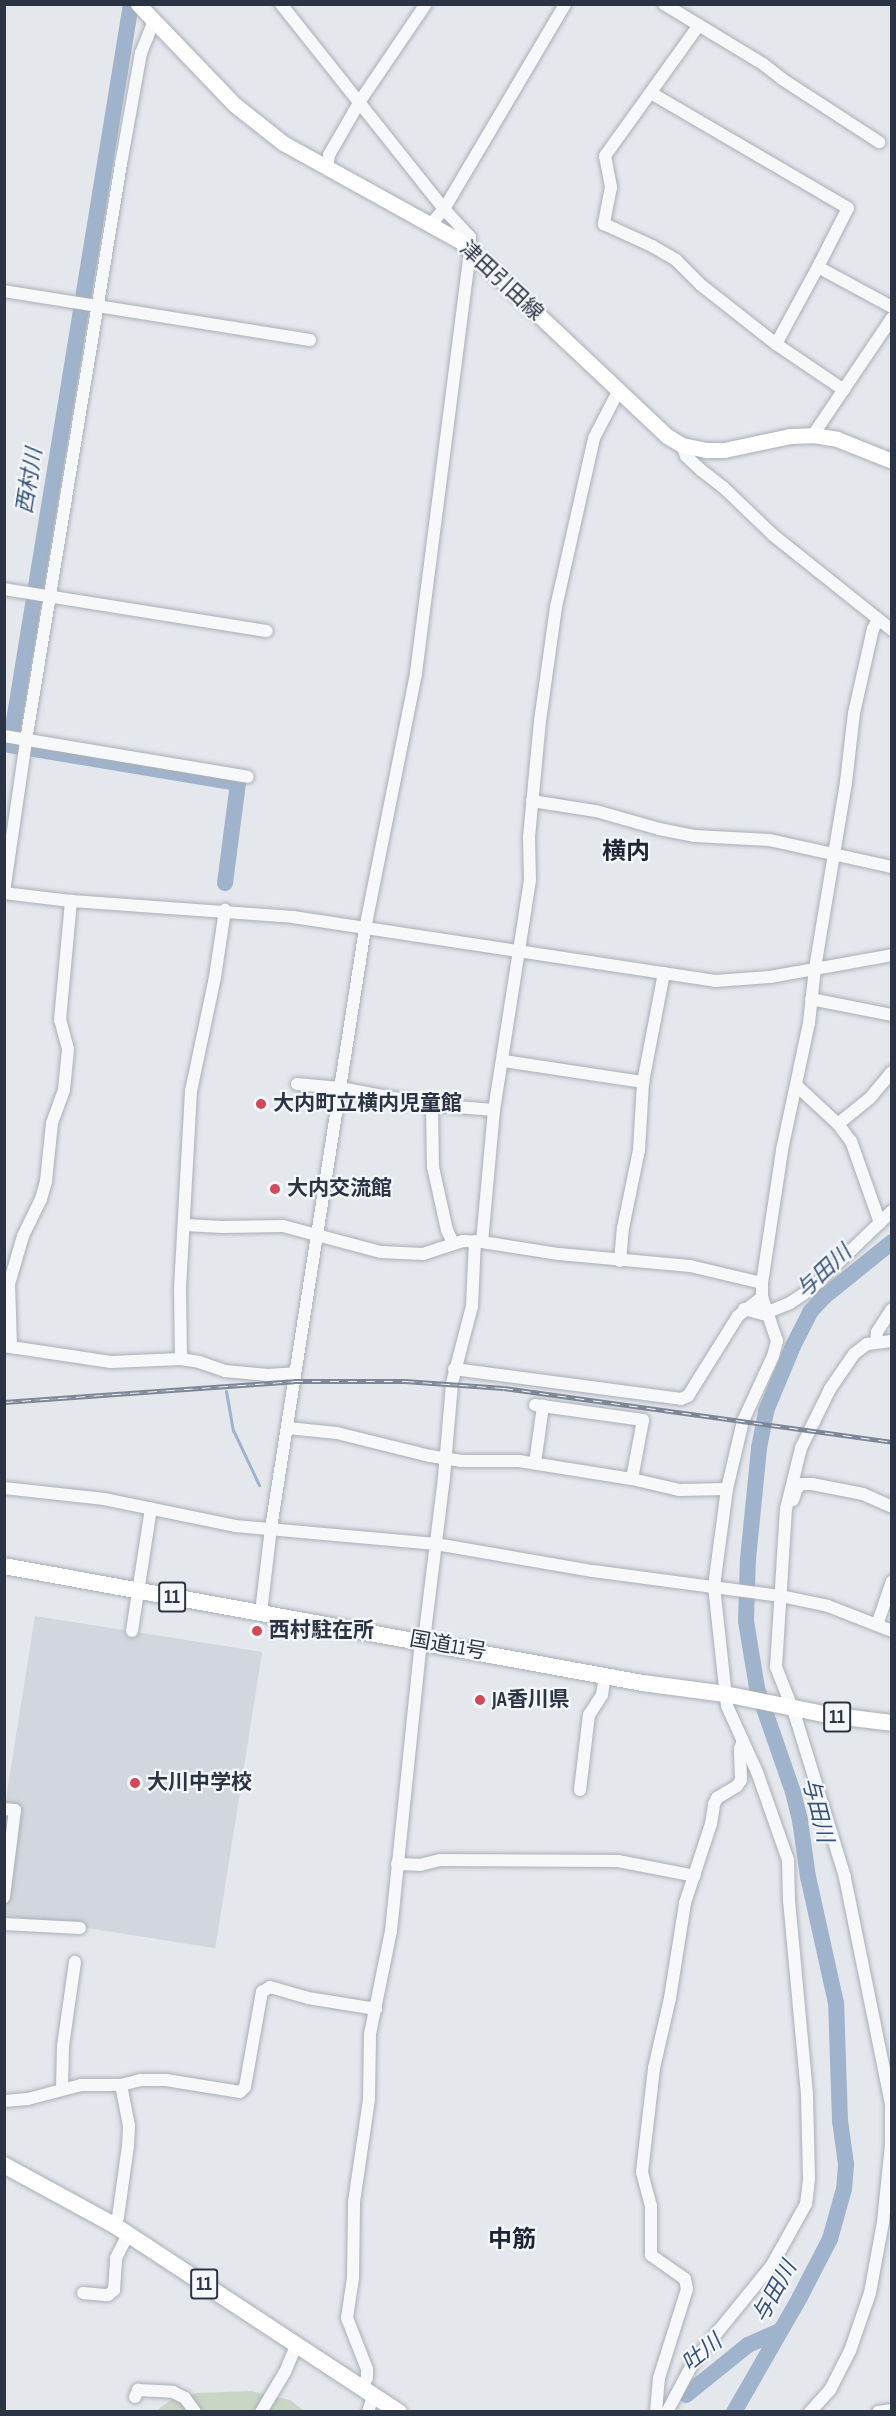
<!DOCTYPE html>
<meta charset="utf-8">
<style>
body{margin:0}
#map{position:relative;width:896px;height:2416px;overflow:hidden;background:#e4e7ec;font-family:"Sofia Sans Condensed","Noto Sans JP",sans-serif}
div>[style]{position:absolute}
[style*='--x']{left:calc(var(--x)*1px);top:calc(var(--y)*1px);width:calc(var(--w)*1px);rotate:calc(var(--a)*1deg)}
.built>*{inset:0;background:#d2d6de;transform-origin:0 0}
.green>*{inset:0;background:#c9d6c5}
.stream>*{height:3px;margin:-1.5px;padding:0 1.5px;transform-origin:1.5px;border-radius:1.5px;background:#9fb4cc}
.river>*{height:16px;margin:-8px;padding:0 8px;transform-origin:8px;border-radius:8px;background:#9fb4cc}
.roads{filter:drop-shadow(0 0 2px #a9aeb7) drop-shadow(0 0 2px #a9aeb7)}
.minor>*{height:12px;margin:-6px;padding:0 6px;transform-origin:6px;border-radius:6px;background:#f7f8fa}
.major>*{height:15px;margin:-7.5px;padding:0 7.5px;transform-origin:7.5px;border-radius:7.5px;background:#fff}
.highway>*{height:16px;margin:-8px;padding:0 8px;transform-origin:8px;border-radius:8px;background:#fff}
.rail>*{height:5px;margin-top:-2.5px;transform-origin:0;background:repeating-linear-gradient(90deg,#f4f6f9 0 9px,#7d8696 0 18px);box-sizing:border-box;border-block:2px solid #7d8696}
.dots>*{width:16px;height:16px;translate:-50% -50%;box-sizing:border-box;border:3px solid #f4f6f9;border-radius:50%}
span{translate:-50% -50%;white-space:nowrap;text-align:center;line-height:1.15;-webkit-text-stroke:4.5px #f4f6f9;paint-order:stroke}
.shield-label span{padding:2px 4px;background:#f4f6f9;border:2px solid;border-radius:4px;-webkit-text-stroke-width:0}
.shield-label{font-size:20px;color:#2b3445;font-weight:700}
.street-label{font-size:21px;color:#2b3445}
.poi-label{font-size:21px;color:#2b3445;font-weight:700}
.left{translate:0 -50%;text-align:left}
.water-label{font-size:22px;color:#34527a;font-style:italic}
.quarter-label{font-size:24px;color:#1d2536;font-weight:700}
.frame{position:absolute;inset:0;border:6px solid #2b3445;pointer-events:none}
</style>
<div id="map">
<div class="built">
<i style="left:35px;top:1616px;width:230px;height:300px;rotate:9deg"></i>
</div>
<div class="green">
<i style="clip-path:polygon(251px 2391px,290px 2400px,304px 2411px,155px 2412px,169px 2401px,197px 2393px)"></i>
</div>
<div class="stream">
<i style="--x:226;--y:1391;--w:40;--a:80"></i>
<i style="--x:233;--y:1430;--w:61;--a:64.7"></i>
</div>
<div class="river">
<i style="--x:131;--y:4;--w:751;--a:99.27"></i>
<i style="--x:10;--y:745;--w:231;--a:9.5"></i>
<i style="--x:238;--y:783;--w:101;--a:97.4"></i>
<i style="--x:686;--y:2395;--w:80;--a:-38.9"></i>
<i style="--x:748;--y:2345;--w:35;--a:-24"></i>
<i style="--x:734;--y:2412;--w:133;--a:-60.1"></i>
<i style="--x:800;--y:2297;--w:65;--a:-62.7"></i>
<i style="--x:830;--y:2239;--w:52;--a:-74.4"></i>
<i style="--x:844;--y:2189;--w:25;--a:-85"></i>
<i style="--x:846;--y:2164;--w:43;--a:-97.9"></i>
<i style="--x:840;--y:2121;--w:118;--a:-91.9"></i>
<i style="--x:836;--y:2003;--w:129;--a:-102.5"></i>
<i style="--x:808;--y:1877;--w:58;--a:-98"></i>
<i style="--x:800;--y:1820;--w:29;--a:-104"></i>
<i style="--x:793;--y:1792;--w:110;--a:-109.1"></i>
<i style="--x:757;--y:1688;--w:68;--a:-99.3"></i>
<i style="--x:746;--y:1621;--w:62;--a:-88.2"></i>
<i style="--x:748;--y:1559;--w:112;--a:-84.3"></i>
<i style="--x:759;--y:1448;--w:38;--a:-79"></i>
<i style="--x:766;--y:1411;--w:70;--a:-67.4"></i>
<i style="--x:793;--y:1346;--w:38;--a:-63"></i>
<i style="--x:810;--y:1312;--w:22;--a:-47"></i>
<i style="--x:825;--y:1296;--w:86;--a:-38.9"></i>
</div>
<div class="roads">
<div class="minor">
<i style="--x:664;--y:4;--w:116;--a:31.2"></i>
<i style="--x:763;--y:64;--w:24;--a:38"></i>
<i style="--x:782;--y:79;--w:116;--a:33"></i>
<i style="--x:699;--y:25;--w:161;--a:125.7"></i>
<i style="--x:605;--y:156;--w:32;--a:79"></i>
<i style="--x:611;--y:187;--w:38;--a:101"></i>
<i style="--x:604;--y:224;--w:53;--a:24.6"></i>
<i style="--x:652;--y:246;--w:28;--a:30"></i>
<i style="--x:676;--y:260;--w:35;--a:45"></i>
<i style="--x:701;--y:285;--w:95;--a:38.2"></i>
<i style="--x:776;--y:344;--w:82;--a:34.1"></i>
<i style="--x:651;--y:93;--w:228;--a:30.3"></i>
<i style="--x:848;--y:208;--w:66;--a:117"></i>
<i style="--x:818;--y:267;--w:84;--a:28.4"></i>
<i style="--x:327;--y:168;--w:13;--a:-81"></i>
<i style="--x:329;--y:155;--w:62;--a:-60.1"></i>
<i style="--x:360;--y:101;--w:117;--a:-55.8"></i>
<i style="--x:431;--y:224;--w:20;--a:-49"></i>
<i style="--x:444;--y:209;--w:238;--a:-59.4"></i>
<i style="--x:4;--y:291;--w:310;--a:9.1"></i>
<i style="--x:776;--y:344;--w:88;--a:-61.4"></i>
<i style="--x:813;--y:435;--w:141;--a:-56"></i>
<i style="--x:682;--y:445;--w:12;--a:70"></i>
<i style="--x:686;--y:456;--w:21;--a:43"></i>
<i style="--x:701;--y:470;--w:28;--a:38"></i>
<i style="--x:723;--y:487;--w:69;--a:43.8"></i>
<i style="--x:773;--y:535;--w:152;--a:38.6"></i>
<i style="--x:4;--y:589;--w:266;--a:9.1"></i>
<i style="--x:4;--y:736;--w:247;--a:9.5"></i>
<i style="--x:532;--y:801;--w:65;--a:8.9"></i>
<i style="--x:596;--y:811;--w:66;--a:15.9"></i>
<i style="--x:659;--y:829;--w:37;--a:11"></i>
<i style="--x:695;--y:836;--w:74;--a:3.1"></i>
<i style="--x:769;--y:840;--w:126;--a:12.4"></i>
<i style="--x:4;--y:892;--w:153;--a:-81.7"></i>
<i style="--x:26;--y:741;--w:585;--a:-80.65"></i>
<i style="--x:121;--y:164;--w:113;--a:-79.8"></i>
<i style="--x:141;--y:53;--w:35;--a:-68"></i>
<i style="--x:4;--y:893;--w:67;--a:6.8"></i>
<i style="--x:71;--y:901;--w:223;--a:4.1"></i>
<i style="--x:293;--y:917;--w:427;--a:8.6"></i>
<i style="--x:715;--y:981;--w:55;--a:-4.2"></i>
<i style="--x:770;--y:977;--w:124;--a:-10.2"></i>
<i style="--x:811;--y:999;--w:83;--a:11.2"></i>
<i style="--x:504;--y:1061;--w:141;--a:8.6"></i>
<i style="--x:297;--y:1084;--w:43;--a:5.3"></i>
<i style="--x:340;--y:1088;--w:94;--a:10.5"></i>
<i style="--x:432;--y:1105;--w:62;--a:4.6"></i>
<i style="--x:797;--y:1086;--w:56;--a:42.8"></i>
<i style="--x:838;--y:1124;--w:21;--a:53"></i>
<i style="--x:851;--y:1141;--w:87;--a:70.5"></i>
<i style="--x:432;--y:1105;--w:62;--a:89.1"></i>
<i style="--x:433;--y:1167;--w:65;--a:77.5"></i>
<i style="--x:447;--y:1230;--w:14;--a:65"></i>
<i style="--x:838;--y:1124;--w:41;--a:-39.1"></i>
<i style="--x:870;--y:1098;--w:34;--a:-50"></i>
<i style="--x:185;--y:1225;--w:38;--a:3"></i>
<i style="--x:223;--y:1227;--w:60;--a:-1"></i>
<i style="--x:283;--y:1226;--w:101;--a:14.9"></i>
<i style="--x:381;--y:1252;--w:42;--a:2.7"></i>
<i style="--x:423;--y:1254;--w:42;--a:-18"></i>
<i style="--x:463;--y:1241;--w:19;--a:3"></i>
<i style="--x:482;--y:1242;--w:78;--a:8.9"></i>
<i style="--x:559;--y:1254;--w:132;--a:5.2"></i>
<i style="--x:690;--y:1266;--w:74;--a:13.3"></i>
<i style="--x:482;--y:1242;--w:133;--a:-84.8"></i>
<i style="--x:494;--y:1110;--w:233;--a:-81.1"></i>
<i style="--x:530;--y:880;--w:43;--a:-91.3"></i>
<i style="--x:529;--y:837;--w:117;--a:-84.6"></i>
<i style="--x:540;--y:721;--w:115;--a:-82"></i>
<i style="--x:556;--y:607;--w:173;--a:-77.3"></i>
<i style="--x:594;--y:438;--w:54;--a:-62.5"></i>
<i style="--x:620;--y:1261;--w:33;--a:-85"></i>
<i style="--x:623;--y:1228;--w:80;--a:-78.4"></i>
<i style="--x:639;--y:1150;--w:68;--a:-86.6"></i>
<i style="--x:643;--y:1082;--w:111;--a:-79.1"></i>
<i style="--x:744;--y:1309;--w:20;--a:15"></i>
<i style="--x:763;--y:1314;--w:29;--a:-22"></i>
<i style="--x:790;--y:1303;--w:27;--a:-34"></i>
<i style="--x:812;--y:1288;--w:111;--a:-43.9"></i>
<i style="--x:876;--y:1342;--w:10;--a:-84"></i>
<i style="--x:877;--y:1332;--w:27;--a:-57"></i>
<i style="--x:4;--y:1346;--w:108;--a:8.5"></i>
<i style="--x:111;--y:1362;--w:70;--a:-2.5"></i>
<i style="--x:181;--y:1359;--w:18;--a:9"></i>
<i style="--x:199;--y:1362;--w:28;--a:19"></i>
<i style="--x:225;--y:1371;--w:43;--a:5.3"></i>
<i style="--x:268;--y:1375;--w:27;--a:-4"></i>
<i style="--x:11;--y:1346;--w:62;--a:-91.8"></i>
<i style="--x:9;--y:1284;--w:50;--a:-73.7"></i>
<i style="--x:23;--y:1236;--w:41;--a:-64.1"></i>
<i style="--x:41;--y:1199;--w:19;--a:-74"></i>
<i style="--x:46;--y:1181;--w:58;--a:-84.1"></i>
<i style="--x:52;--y:1123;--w:35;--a:-70"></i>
<i style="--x:64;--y:1090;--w:41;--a:-84.4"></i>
<i style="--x:68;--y:1049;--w:30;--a:-105"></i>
<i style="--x:60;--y:1020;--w:120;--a:-84.7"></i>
<i style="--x:181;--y:1359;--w:71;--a:-90.8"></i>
<i style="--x:180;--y:1288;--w:197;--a:-86.8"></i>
<i style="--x:191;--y:1091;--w:116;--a:-78.1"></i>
<i style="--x:215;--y:977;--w:68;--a:-81.5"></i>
<i style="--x:454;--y:1369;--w:229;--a:7.5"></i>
<i style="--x:681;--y:1399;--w:8;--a:-23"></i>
<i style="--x:688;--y:1396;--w:94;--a:-58"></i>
<i style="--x:738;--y:1316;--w:31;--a:-38"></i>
<i style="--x:535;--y:1405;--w:109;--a:7.9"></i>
<i style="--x:643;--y:1420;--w:60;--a:100.6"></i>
<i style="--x:288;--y:1428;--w:49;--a:5.8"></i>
<i style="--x:337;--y:1433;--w:96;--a:13.9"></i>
<i style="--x:430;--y:1456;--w:32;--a:9"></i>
<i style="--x:462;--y:1461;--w:57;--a:0"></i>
<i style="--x:519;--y:1461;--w:114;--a:9.1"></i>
<i style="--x:632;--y:1479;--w:48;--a:13.2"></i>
<i style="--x:679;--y:1490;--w:48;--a:-1.2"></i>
<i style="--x:535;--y:1463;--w:58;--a:-82"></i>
<i style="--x:4;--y:1488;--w:101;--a:6.3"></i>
<i style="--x:104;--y:1499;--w:134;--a:11.6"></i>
<i style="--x:235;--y:1526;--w:202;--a:5.1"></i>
<i style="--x:436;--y:1544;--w:159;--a:9.8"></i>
<i style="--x:593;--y:1571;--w:190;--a:7.6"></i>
<i style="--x:781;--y:1596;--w:48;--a:12"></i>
<i style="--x:828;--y:1606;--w:69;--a:21.3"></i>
<i style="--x:793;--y:1500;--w:13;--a:-72"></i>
<i style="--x:797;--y:1488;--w:6;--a:-39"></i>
<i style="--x:802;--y:1484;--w:10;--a:0"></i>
<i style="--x:812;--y:1484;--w:52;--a:11.1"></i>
<i style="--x:863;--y:1494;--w:32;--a:24"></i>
<i style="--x:261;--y:1612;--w:85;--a:-83.2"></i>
<i style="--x:271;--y:1528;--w:606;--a:-81.08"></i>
<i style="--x:365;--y:929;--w:261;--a:-78.7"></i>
<i style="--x:416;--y:673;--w:426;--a:-82.7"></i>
<i style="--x:470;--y:250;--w:13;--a:-90"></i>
<i style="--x:470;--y:237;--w:38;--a:-133"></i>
<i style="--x:444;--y:209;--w:262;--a:-128.5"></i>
<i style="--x:877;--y:1625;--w:46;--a:-71.2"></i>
<i style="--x:132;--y:1631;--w:124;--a:-81.2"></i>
<i style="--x:580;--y:1790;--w:76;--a:-83.2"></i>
<i style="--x:589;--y:1715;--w:24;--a:-57"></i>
<i style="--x:602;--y:1695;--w:20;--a:-81"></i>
<i style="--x:4;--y:1809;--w:11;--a:5"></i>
<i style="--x:15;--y:1810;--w:88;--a:97.2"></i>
<i style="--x:397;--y:1864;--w:23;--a:2"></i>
<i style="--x:420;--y:1865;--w:21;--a:-14"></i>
<i style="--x:440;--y:1860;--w:178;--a:0.3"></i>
<i style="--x:618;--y:1861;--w:78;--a:11"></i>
<i style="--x:4;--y:1924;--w:76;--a:3"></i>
<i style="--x:62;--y:2088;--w:42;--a:-88.6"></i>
<i style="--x:63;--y:2046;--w:85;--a:-81.9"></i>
<i style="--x:4;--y:2101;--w:24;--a:-5"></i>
<i style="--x:28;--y:2099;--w:55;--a:-14.8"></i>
<i style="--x:81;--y:2085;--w:40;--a:0"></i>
<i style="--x:121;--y:2085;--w:21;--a:-14"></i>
<i style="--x:141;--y:2080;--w:25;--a:0"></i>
<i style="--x:166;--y:2080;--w:75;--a:9.2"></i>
<i style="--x:240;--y:2092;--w:7;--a:-45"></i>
<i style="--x:245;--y:2087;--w:97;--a:-79.9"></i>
<i style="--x:262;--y:1992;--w:9;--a:-32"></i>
<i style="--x:270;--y:1987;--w:40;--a:16"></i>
<i style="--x:308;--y:1998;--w:69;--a:9.2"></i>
<i style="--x:114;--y:2225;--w:9;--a:-63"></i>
<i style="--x:118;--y:2217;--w:72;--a:-82"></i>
<i style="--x:128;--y:2146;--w:20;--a:-87"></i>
<i style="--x:129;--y:2126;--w:42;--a:-101"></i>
<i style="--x:83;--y:2293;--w:25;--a:5"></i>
<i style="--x:108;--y:2295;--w:8;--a:-40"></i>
<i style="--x:114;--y:2290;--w:32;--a:-86"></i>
<i style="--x:116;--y:2258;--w:27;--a:-63"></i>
<i style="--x:362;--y:2386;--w:9;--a:-58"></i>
<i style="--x:367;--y:2378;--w:9;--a:-90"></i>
<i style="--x:367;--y:2369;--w:55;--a:-111.4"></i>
<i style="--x:347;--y:2318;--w:40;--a:-81.5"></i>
<i style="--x:353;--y:2278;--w:76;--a:-89.2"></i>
<i style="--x:354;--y:2202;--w:104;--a:-81.7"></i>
<i style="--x:369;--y:2099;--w:65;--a:-89.1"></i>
<i style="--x:370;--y:2034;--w:105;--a:-78.5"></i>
<i style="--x:391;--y:1931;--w:281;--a:-84.1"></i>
<i style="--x:420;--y:1652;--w:21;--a:-76"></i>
<i style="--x:425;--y:1632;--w:156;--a:-83"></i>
<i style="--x:444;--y:1477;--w:94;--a:-85.1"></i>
<i style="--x:452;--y:1383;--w:80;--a:-75.4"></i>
<i style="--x:472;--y:1306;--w:65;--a:-87.4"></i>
<i style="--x:135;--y:2397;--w:8;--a:-67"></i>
<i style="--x:138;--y:2390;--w:35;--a:3"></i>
<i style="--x:173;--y:2392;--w:13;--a:27"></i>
<i style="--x:185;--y:2398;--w:17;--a:54"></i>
<i style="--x:261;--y:2412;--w:47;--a:-59"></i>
<i style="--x:285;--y:2372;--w:30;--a:-67"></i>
<i style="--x:368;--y:2412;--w:19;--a:-72"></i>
<i style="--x:656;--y:2412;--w:34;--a:-85"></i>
<i style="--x:659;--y:2378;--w:93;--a:-72.5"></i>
<i style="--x:687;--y:2289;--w:10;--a:-101"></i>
<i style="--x:685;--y:2279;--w:42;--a:-144.8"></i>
<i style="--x:651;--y:2255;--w:49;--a:-90"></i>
<i style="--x:651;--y:2206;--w:35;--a:-105"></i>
<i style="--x:642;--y:2172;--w:105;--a:-83.4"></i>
<i style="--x:654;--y:2068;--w:72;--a:-77.1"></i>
<i style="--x:670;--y:1998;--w:96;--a:-81"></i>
<i style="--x:685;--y:1903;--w:83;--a:-71.8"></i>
<i style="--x:711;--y:1824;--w:20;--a:-81"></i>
<i style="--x:714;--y:1804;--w:7;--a:-63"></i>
<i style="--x:717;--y:1798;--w:23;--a:-31"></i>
<i style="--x:737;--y:1786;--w:7;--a:-56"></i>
<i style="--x:741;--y:1780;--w:31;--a:-92"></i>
<i style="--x:740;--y:1749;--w:9;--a:-72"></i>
<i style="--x:667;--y:2412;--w:58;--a:-62.1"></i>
<i style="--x:694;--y:2361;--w:124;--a:-50.9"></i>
<i style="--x:772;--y:2265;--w:70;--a:-60.9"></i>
<i style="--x:806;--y:2204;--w:26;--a:-83"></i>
<i style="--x:809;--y:2178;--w:84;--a:-91.4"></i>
<i style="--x:807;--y:2094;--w:194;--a:-95.3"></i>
<i style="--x:789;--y:1901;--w:41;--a:-91.4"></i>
<i style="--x:788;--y:1860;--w:93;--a:-109.4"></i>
<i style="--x:757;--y:1772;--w:72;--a:-114.4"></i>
<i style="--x:727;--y:1706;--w:121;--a:-96.2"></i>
<i style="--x:714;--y:1586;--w:98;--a:-82.4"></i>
<i style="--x:727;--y:1489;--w:70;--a:-76.8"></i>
<i style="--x:743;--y:1421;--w:72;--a:-65.2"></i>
<i style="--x:773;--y:1356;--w:16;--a:-75"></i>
<i style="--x:777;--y:1341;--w:46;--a:-108.8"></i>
<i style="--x:762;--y:1297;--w:14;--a:-90"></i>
<i style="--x:762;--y:1283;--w:134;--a:-81.4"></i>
<i style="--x:782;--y:1150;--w:130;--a:-78"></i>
<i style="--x:809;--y:1023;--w:55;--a:-83.8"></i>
<i style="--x:815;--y:968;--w:189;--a:-80.5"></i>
<i style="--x:846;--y:782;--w:69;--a:-83.4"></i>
<i style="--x:854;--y:713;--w:86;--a:-77.3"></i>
<i style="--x:873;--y:629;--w:11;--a:-63"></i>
<i style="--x:810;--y:2412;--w:30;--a:-48"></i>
<i style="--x:830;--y:2390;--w:44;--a:-62.9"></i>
<i style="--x:850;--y:2351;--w:61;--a:-71"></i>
<i style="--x:870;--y:2293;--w:72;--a:-79.6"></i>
<i style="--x:883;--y:2222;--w:78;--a:-84.1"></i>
<i style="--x:891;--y:2144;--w:40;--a:-90"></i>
<i style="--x:891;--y:2104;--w:232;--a:-101.5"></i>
<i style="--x:845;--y:1877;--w:170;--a:-107.2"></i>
<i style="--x:795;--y:1715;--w:52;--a:-111.6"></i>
<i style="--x:776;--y:1667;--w:158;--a:-86.4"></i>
<i style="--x:786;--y:1509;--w:63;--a:-76.2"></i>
<i style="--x:801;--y:1448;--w:66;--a:-63.8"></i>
<i style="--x:830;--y:1389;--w:42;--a:-55.6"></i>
<i style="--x:854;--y:1354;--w:16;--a:-38"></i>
<i style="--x:867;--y:1344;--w:25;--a:-7"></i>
<i style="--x:878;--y:2412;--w:14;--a:-8"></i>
</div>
<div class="major">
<i style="--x:138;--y:4;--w:140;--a:46.2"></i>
<i style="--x:235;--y:105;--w:61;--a:38.4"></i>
<i style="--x:283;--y:143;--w:202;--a:29"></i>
<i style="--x:460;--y:241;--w:284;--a:43.3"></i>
<i style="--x:667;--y:436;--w:17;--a:31"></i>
<i style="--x:682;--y:445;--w:25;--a:12"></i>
<i style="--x:706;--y:450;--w:18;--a:0"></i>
<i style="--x:724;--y:450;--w:67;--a:-12"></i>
<i style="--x:790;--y:436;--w:23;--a:-2"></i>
<i style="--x:813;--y:435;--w:24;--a:9"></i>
<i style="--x:837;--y:439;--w:59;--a:21.8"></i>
</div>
<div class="highway">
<i style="--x:4;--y:1566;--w:650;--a:10.38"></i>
<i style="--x:643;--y:1683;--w:83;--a:7.6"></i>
<i style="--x:725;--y:1694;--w:105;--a:11.5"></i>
<i style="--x:828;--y:1715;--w:64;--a:7.1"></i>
<i style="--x:4;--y:2165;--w:125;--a:28.6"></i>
<i style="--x:114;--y:2225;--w:341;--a:33.3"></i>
</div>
</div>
<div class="rail">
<i style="--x:4;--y:1402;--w:291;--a:-4.1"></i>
<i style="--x:294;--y:1381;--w:111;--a:0"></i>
<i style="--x:405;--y:1381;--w:99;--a:4"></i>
<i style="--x:504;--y:1388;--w:392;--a:7.9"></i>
</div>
<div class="dots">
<i style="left:261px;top:1104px;background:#d1495b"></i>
<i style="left:275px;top:1189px;background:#d1495b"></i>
<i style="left:257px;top:1631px;background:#d1495b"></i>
<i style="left:480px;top:1700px;background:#d1495b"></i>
<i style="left:135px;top:1783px;background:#d1495b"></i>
</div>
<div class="shield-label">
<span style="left:172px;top:1597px">11</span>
<span style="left:837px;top:1717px">11</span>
<span style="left:204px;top:2284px">11</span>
</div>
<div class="street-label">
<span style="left:501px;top:281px;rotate:43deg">津田引田線</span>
<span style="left:448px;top:1646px;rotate:10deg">国道11号</span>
</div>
<div class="poi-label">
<span class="left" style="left:273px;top:1104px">大内町立横内児童館</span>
<span class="left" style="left:287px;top:1189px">大内交流館</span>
<span class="left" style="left:269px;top:1631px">西村駐在所</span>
<span class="left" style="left:492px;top:1700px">JA香川県</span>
<span class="left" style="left:147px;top:1783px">大川中学校</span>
</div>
<div class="water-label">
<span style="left:30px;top:481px;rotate:-81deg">西村川</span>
<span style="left:824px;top:1272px;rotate:-43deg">与田川</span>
<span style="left:817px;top:1810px;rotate:76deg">与田川</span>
<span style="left:775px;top:2292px;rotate:-61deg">与田川</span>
<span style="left:702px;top:2353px;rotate:-39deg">吐川</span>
</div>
<div class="quarter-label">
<span style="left:626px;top:852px">横内</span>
<span style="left:512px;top:2240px">中筋</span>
</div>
<div class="frame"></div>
</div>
